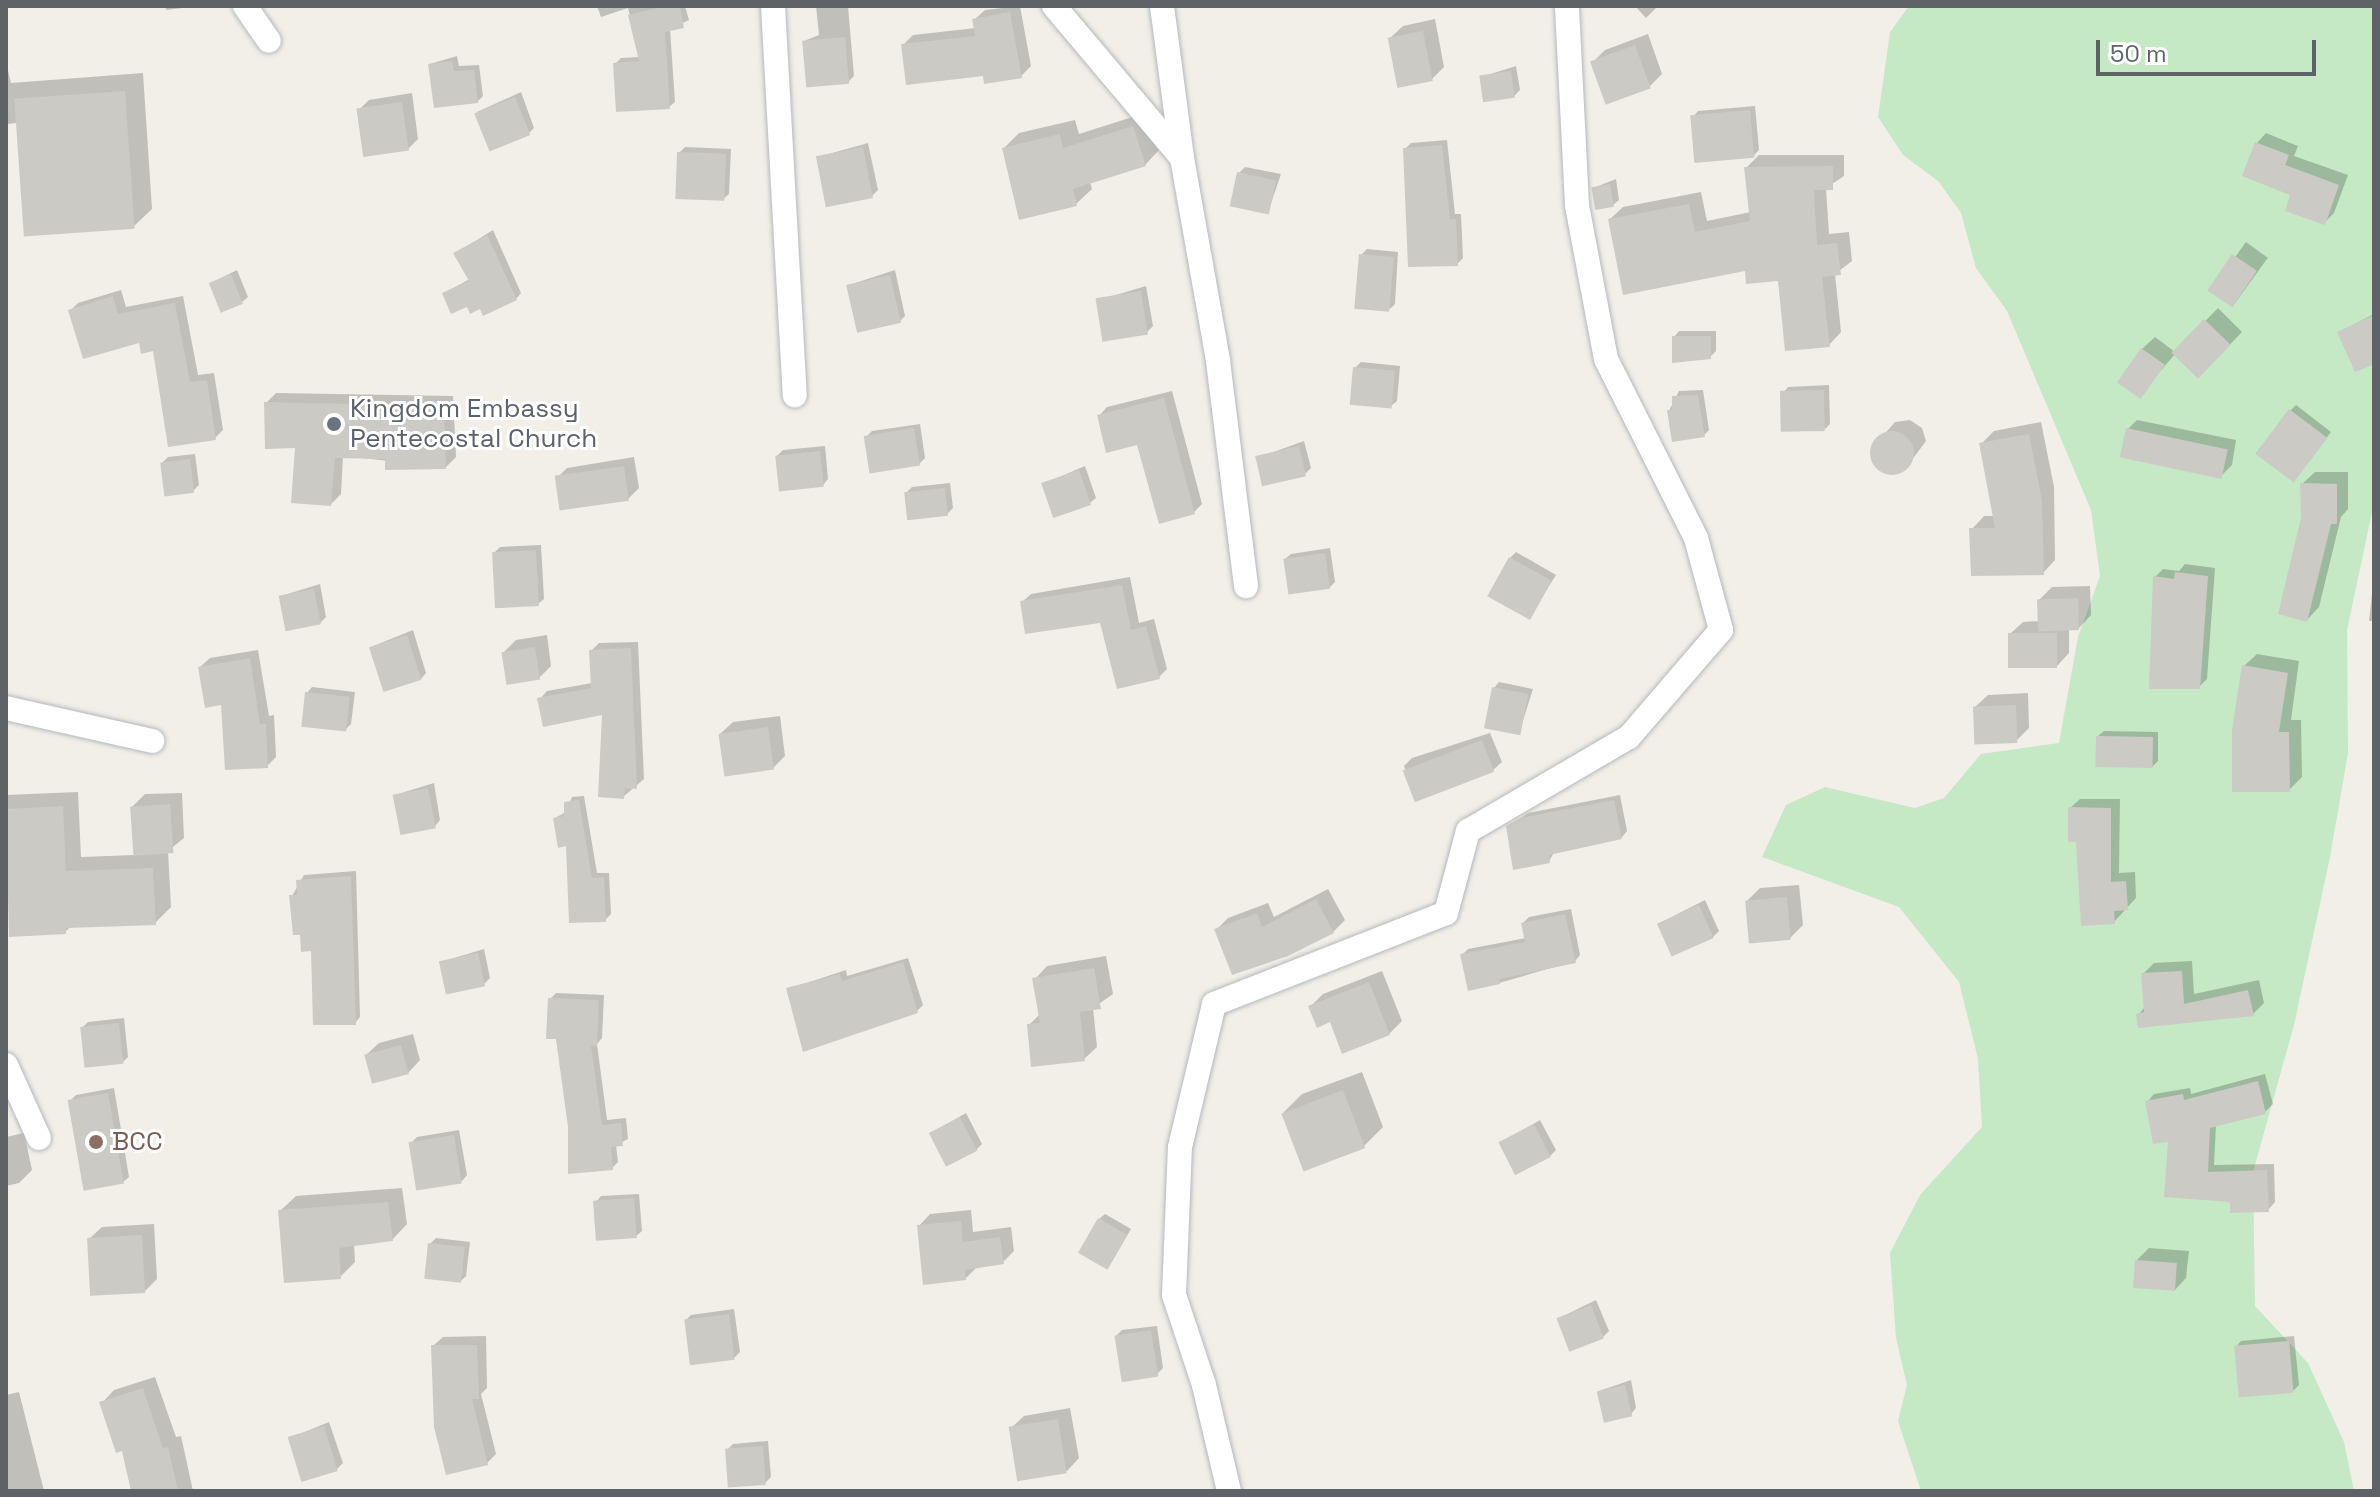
<!DOCTYPE html>
<style>
body{margin:0}
#map{position:relative;width:2380px;height:1497px;overflow:hidden;background:#f1efe8;font-family:"Space Grotesk",sans-serif}
div>[style]{position:absolute}
[style*='--x']{left:calc(var(--x)*1px);top:calc(var(--y)*1px);width:calc(var(--w)*1px);rotate:calc(var(--a)*1deg)}
.green>*{inset:0;background:#c5e8c5}
.shadow>*{inset:0;background:#0003;transform-origin:0 0}
.building>*{inset:0;background:#cccac5;transform-origin:0 0}
.round{border-radius:50%}
.roads{filter:drop-shadow(0 0 2px #b5b8bc) drop-shadow(0 0 2px #b5b8bc)}
.minor>*{height:24px;margin:-12px;padding:0 12px;transform-origin:12px;border-radius:12px;background:#fff}
.dots>*{width:22px;height:22px;translate:-50% -50%;box-sizing:border-box;border:4px solid #fff;border-radius:50%}
span{translate:-50% -50%;white-space:nowrap;text-align:center;line-height:1.15;-webkit-text-stroke:6px #fff;paint-order:stroke}
.worship-label{font-size:26px;color:#5b616d}
.left{translate:0 -50%;text-align:left}
.education-label{font-size:26px;color:#785e54}
.frame{position:absolute;inset:0;border:8px solid #5f6368;pointer-events:none}
.scale{position:absolute;left:2096px;top:40px;width:220px;height:36px;box-sizing:border-box;border:4px solid #5f6368;border-top:0;padding-left:10px;font-size:24px;line-height:28px;white-space:nowrap;color:#5f6368;-webkit-text-stroke:6px #fff;paint-order:stroke}
</style>
<div id="map">
<div class="green">
<i style="clip-path:polygon(1909px 6px,2374px 6px,2374px 503px,2347px 630px,2348px 753px,2330px 857px,2294px 1025px,2253px 1172px,2255px 1306px,2308px 1363px,2344px 1442px,2354px 1491px,1921px 1491px,1898px 1421px,1907px 1385px,1896px 1338px,1890px 1253px,1920px 1195px,1982px 1127px,1978px 1059px,1959px 982px,1899px 907px,1762px 857px,1786px 805px,1825px 787px,1915px 808px,1944px 798px,1981px 754px,2059px 743px,2078px 637px,2100px 576px,2091px 510px,2007px 311px,1976px 268px,1961px 213px,1938px 181px,1903px 155px,1878px 117px,1890px 32px)"></i>
</div>
<div class="shadow">
<i style="clip-path:polygon(166px 6px,199px 6px,166px 10px)"></i>
<i style="clip-path:polygon(597px 6px,685px 6px,689px 20px,670px 29px,675px 102px,669px 107px,615px 64px,621px 58px,640px 57px,628px 8px,601px 17px)"></i>
<i style="clip-path:polygon(816px 6px,848px 6px,854px 76px,848px 82px,804px 41px,819px 35px)"></i>
<i style="clip-path:polygon(1020px 6px,1031px 66px,1021px 76px,984px 74px,903px 45px,913px 35px,976px 28px,974px 20px,985px 10px)"></i>
<i style="clip-path:polygon(1635px 6px,1658px 6px,1646px 18px)"></i>
<i style="clip-path:polygon(1435px 19px,1444px 67px,1432px 79px,1390px 38px,1403px 26px)"></i>
<i style="clip-path:polygon(1648px 34px,1662px 74px,1650px 86px,1593px 62px,1605px 50px)"></i>
<i style="clip-path:polygon(457px 56px,459px 66px,479px 65px,483px 96px,477px 102px,430px 64px)"></i>
<i style="clip-path:polygon(6px 62px,11px 83px,143px 73px,152px 209px,133px 227px,18px 123px,6px 124px)"></i>
<i style="clip-path:polygon(1516px 66px,1520px 90px,1514px 96px,1481px 77px)"></i>
<i style="clip-path:polygon(521px 92px,534px 128px,529px 133px,477px 112px)"></i>
<i style="clip-path:polygon(412px 93px,418px 139px,408px 149px,359px 110px,369px 100px)"></i>
<i style="clip-path:polygon(1755px 106px,1759px 150px,1754px 155px,1758px 155px,1697px 161px,1693px 117px,1698px 111px)"></i>
<i style="clip-path:polygon(1148px 112px,1160px 149px,1145px 165px,1090px 182px,1092px 189px,1076px 204px,1004px 148px,1019px 133px,1075px 120px,1079px 134px)"></i>
<i style="clip-path:polygon(2266px 133px,2298px 146px,2294px 156px,2348px 175px,2334px 213px,2324px 223px,2293px 194px,2257px 143px)"></i>
<i style="clip-path:polygon(1447px 140px,1455px 214px,1461px 214px,1463px 258px,1457px 264px,1405px 149px,1411px 143px)"></i>
<i style="clip-path:polygon(868px 143px,878px 190px,872px 196px,818px 157px)"></i>
<i style="clip-path:polygon(685px 147px,731px 149px,729px 194px,723px 199px,679px 153px)"></i>
<i style="clip-path:polygon(1759px 155px,1844px 155px,1844px 176px,1826px 188px,1829px 234px,1849px 232px,1852px 261px,1835px 274px,1841px 332px,1829px 345px,1780px 279px,1610px 219px,1623px 207px,1701px 192px,1707px 221px,1751px 212px,1746px 168px)"></i>
<i style="clip-path:polygon(1245px 167px,1281px 174px,1268px 212px,1239px 173px)"></i>
<i style="clip-path:polygon(1616px 179px,1619px 200px,1613px 205px,1593px 188px)"></i>
<i style="clip-path:polygon(493px 230px,521px 293px,516px 299px,468px 304px,444px 293px,470px 279px,456px 253px)"></i>
<i style="left:2246px;top:242px;width:27px;height:60px;rotate:36deg"></i>
<i style="clip-path:polygon(1367px 249px,1398px 252px,1395px 304px,1390px 309px,1361px 255px)"></i>
<i style="clip-path:polygon(237px 270px,248px 297px,242px 302px,211px 283px)"></i>
<i style="clip-path:polygon(895px 270px,905px 316px,900px 321px,849px 285px)"></i>
<i style="clip-path:polygon(1146px 286px,1153px 326px,1147px 332px,1099px 300px)"></i>
<i style="clip-path:polygon(121px 290px,126px 307px,183px 296px,198px 375px,214px 373px,223px 430px,215px 438px,155px 349px,70px 311px,78px 303px)"></i>
<i style="clip-path:polygon(2218px 308px,2242px 332px,2199px 377px,2175px 354px,2139px 396px,2142px 349px,2155px 337px,2175px 352px)"></i>
<i style="clip-path:polygon(2374px 314px,2374px 361px,2339px 332px)"></i>
<i style="clip-path:polygon(1679px 331px,1716px 331px,1716px 351px,1710px 357px,1674px 337px)"></i>
<i style="clip-path:polygon(1361px 362px,1400px 366px,1397px 401px,1391px 406px,1355px 368px)"></i>
<i style="clip-path:polygon(1829px 385px,1830px 424px,1825px 429px,1783px 393px,1788px 387px)"></i>
<i style="clip-path:polygon(1703px 390px,1709px 430px,1704px 435px,1669px 411px,1679px 391px)"></i>
<i style="clip-path:polygon(1172px 391px,1202px 504px,1194px 512px,1138px 443px,1099px 416px,1107px 407px)"></i>
<i style="clip-path:polygon(276px 393px,453px 396px,456px 457px,446px 467px,343px 456px,341px 494px,331px 504px,266px 403px)"></i>
<i style="clip-path:polygon(2296px 405px,2331px 432px,2298px 474px,2290px 411px)"></i>
<i style="clip-path:polygon(1910px 420px,1922px 428px,1926px 441px,1906px 468px,1885px 472px,1874px 462px,1873px 447px,1895px 422px)"></i>
<i style="clip-path:polygon(2137px 420px,2236px 440px,2232px 465px,2222px 475px,2128px 429px)"></i>
<i style="clip-path:polygon(2041px 422px,2054px 487px,2055px 560px,2043px 573px,1972px 529px,1984px 516px,1995px 516px,1981px 444px,1994px 431px)"></i>
<i style="clip-path:polygon(920px 424px,925px 458px,919px 464px,866px 437px,872px 431px)"></i>
<i style="clip-path:polygon(1304px 441px,1311px 468px,1305px 474px,1257px 458px)"></i>
<i style="clip-path:polygon(825px 446px,828px 479px,823px 485px,777px 456px,783px 450px)"></i>
<i style="clip-path:polygon(195px 454px,199px 485px,193px 491px,162px 463px,168px 457px)"></i>
<i style="clip-path:polygon(634px 457px,639px 488px,628px 499px,557px 478px,567px 468px)"></i>
<i style="clip-path:polygon(1085px 466px,1096px 498px,1090px 503px,1043px 484px)"></i>
<i style="clip-path:polygon(2315px 472px,2348px 472px,2348px 509px,2341px 517px,2319px 607px,2307px 620px,2302px 484px)"></i>
<i style="clip-path:polygon(950px 483px,953px 508px,947px 514px,906px 493px,912px 487px)"></i>
<i style="clip-path:polygon(541px 545px,544px 599px,538px 604px,494px 553px,500px 547px)"></i>
<i style="clip-path:polygon(1330px 548px,1335px 582px,1329px 588px,1285px 559px,1291px 554px)"></i>
<i style="clip-path:polygon(1516px 552px,1556px 575px,1529px 618px,1510px 558px)"></i>
<i style="clip-path:polygon(2185px 564px,2215px 568px,2207px 679px,2199px 687px,2155px 577px,2163px 569px,2179px 571px)"></i>
<i style="clip-path:polygon(2374px 575px,2374px 621px,2369px 621px)"></i>
<i style="clip-path:polygon(1130px 577px,1139px 623px,1154px 619px,1167px 669px,1159px 677px,1101px 620px,1022px 602px,1031px 594px)"></i>
<i style="clip-path:polygon(320px 584px,326px 617px,320px 623px,281px 596px)"></i>
<i style="clip-path:polygon(2090px 586px,2091px 615px,2079px 628px,2069px 628px,2069px 653px,2057px 666px,2010px 634px,2023px 622px,2040px 621px,2039px 600px,2052px 587px)"></i>
<i style="clip-path:polygon(413px 630px,426px 673px,421px 679px,371px 647px)"></i>
<i style="clip-path:polygon(547px 635px,551px 666px,539px 678px,503px 653px,516px 640px)"></i>
<i style="clip-path:polygon(638px 642px,644px 779px,623px 797px,604px 713px,540px 699px,547px 691px,592px 683px,591px 651px,599px 643px)"></i>
<i style="clip-path:polygon(258px 650px,269px 716px,274px 715px,276px 757px,267px 766px,200px 667px,210px 658px)"></i>
<i style="clip-path:polygon(2257px 654px,2299px 661px,2291px 720px,2301px 720px,2302px 777px,2289px 790px,2244px 666px)"></i>
<i style="clip-path:polygon(1499px 682px,1533px 689px,1519px 733px,1494px 688px)"></i>
<i style="clip-path:polygon(312px 687px,355px 692px,351px 724px,345px 730px,307px 693px)"></i>
<i style="clip-path:polygon(2028px 693px,2029px 728px,2016px 741px,1975px 707px,1988px 695px)"></i>
<i style="clip-path:polygon(780px 716px,785px 756px,773px 768px,720px 734px,733px 722px)"></i>
<i style="clip-path:polygon(2104px 731px,2158px 732px,2158px 761px,2152px 767px,2098px 736px)"></i>
<i style="clip-path:polygon(1490px 733px,1502px 762px,1493px 770px,1415px 798px,1404px 766px,1412px 758px)"></i>
<i style="clip-path:polygon(434px 783px,440px 820px,435px 826px,395px 795px)"></i>
<i style="clip-path:polygon(78px 792px,81px 857px,135px 855px,132px 807px,145px 794px,182px 793px,184px 838px,168px 851px,171px 907px,155px 923px,71px 926px,65px 932px,11px 935px,6px 795px)"></i>
<i style="clip-path:polygon(1620px 795px,1627px 831px,1622px 837px,1555px 851px,1549px 861px,1508px 827px,1528px 813px)"></i>
<i style="clip-path:polygon(584px 796px,597px 873px,609px 873px,611px 914px,605px 920px,555px 818px,566px 812px,572px 797px)"></i>
<i style="clip-path:polygon(2080px 799px,2120px 799px,2119px 873px,2135px 872px,2136px 898px,2114px 922px,2070px 808px)"></i>
<i style="clip-path:polygon(356px 871px,360px 1017px,355px 1023px,302px 933px,292px 896px,304px 875px)"></i>
<i style="clip-path:polygon(1799px 885px,1803px 925px,1790px 938px,1747px 901px,1760px 888px)"></i>
<i style="clip-path:polygon(1328px 889px,1345px 920px,1333px 932px,1216px 930px,1228px 918px,1268px 903px,1274px 917px)"></i>
<i style="clip-path:polygon(1705px 900px,1719px 931px,1713px 937px,1660px 923px)"></i>
<i style="clip-path:polygon(1571px 909px,1580px 955px,1575px 961px,1499px 983px,1462px 955px,1468px 949px,1526px 938px,1523px 923px,1529px 917px)"></i>
<i style="clip-path:polygon(484px 949px,490px 978px,484px 984px,441px 962px)"></i>
<i style="clip-path:polygon(1106px 956px,1113px 994px,1093px 1008px,1097px 1047px,1084px 1059px,1029px 1025px,1041px 1013px,1035px 979px,1047px 966px)"></i>
<i style="clip-path:polygon(908px 958px,923px 1005px,917px 1011px,788px 989px,846px 970px,847px 976px)"></i>
<i style="clip-path:polygon(2192px 961px,2194px 994px,2259px 980px,2264px 1003px,2253px 1014px,2138px 1015px,2145px 1007px,2143px 974px,2154px 963px)"></i>
<i style="clip-path:polygon(1382px 971px,1402px 1021px,1389px 1034px,1311px 1006px,1323px 994px)"></i>
<i style="clip-path:polygon(556px 993px,604px 995px,602px 1038px,597px 1044px,607px 1120px,626px 1118px,628px 1139px,616px 1145px,618px 1162px,612px 1168px,570px 1127px,550px 999px)"></i>
<i style="clip-path:polygon(124px 1018px,128px 1057px,122px 1063px,82px 1028px,88px 1022px)"></i>
<i style="clip-path:polygon(413px 1034px,420px 1060px,408px 1073px,366px 1055px,379px 1043px)"></i>
<i style="clip-path:polygon(1362px 1072px,1383px 1127px,1364px 1146px,1283px 1113px,1302px 1094px)"></i>
<i style="clip-path:polygon(2265px 1074px,2273px 1104px,2265px 1112px,2216px 1125px,2214px 1165px,2274px 1164px,2275px 1202px,2268px 1210px,2232px 1200px,2170px 1139px,2147px 1102px,2154px 1094px,2190px 1088px,2191px 1094px)"></i>
<i style="clip-path:polygon(114px 1088px,129px 1177px,123px 1182px,70px 1101px,76px 1095px)"></i>
<i style="clip-path:polygon(966px 1113px,982px 1144px,976px 1150px,931px 1133px)"></i>
<i style="clip-path:polygon(1540px 1120px,1556px 1150px,1550px 1156px,1500px 1143px)"></i>
<i style="clip-path:polygon(459px 1130px,467px 1175px,462px 1181px,411px 1143px,417px 1137px)"></i>
<i style="clip-path:polygon(24px 1133px,32px 1170px,19px 1183px,6px 1186px,6px 1137px)"></i>
<i style="clip-path:polygon(402px 1188px,407px 1224px,392px 1240px,354px 1244px,355px 1262px,340px 1277px,280px 1211px,296px 1196px)"></i>
<i style="clip-path:polygon(639px 1194px,642px 1231px,636px 1236px,596px 1202px,601px 1196px)"></i>
<i style="clip-path:polygon(971px 1210px,973px 1232px,1011px 1227px,1014px 1251px,1003px 1262px,977px 1267px,966px 1278px,919px 1226px,930px 1214px)"></i>
<i style="clip-path:polygon(1105px 1214px,1131px 1229px,1112px 1261px,1099px 1219px)"></i>
<i style="clip-path:polygon(154px 1224px,157px 1279px,145px 1291px,89px 1239px,102px 1227px)"></i>
<i style="clip-path:polygon(436px 1238px,470px 1242px,466px 1276px,460px 1282px,430px 1244px)"></i>
<i style="clip-path:polygon(2149px 1248px,2189px 1251px,2186px 1278px,2174px 1291px,2136px 1261px)"></i>
<i style="clip-path:polygon(1596px 1300px,1609px 1331px,1603px 1337px,1559px 1318px)"></i>
<i style="clip-path:polygon(734px 1309px,740px 1352px,734px 1358px,686px 1320px,691px 1315px)"></i>
<i style="clip-path:polygon(1157px 1326px,1163px 1368px,1157px 1374px,1116px 1336px,1122px 1330px)"></i>
<i style="clip-path:polygon(486px 1336px,487px 1388px,481px 1394px,496px 1454px,487px 1463px,433px 1346px,443px 1337px)"></i>
<i style="clip-path:polygon(2294px 1336px,2299px 1385px,2293px 1391px,2236px 1347px,2241px 1341px)"></i>
<i style="clip-path:polygon(155px 1377px,176px 1437px,181px 1436px,193px 1491px,133px 1491px,123px 1449px,102px 1403px,114px 1390px)"></i>
<i style="clip-path:polygon(1631px 1380px,1636px 1408px,1631px 1414px,1599px 1391px)"></i>
<i style="clip-path:polygon(19px 1392px,44px 1491px,6px 1491px,6px 1395px)"></i>
<i style="clip-path:polygon(1070px 1408px,1079px 1458px,1067px 1471px,1011px 1428px,1024px 1416px)"></i>
<i style="clip-path:polygon(329px 1422px,343px 1463px,337px 1469px,290px 1438px)"></i>
<i style="clip-path:polygon(768px 1441px,771px 1477px,765px 1483px,727px 1450px,733px 1444px)"></i>
</div>
<div class="building">
<i style="clip-path:polygon(667px 6px,680px 6px,684px 28px,665px 32px,670px 109px,616px 112px,613px 63px,639px 61px,628px 15px)"></i>
<i style="clip-path:polygon(1010px 12px,1022px 78px,984px 84px,983px 76px,906px 85px,901px 44px,975px 36px,972px 19px)"></i>
<i style="left:1423px;top:31px;width:51px;height:36px;rotate:79deg"></i>
<i style="left:845px;top:37px;width:47px;height:43px;rotate:85deg"></i>
<i style="left:1635px;top:45px;width:46px;height:48px;rotate:70deg"></i>
<i style="clip-path:polygon(452px 61px,454px 71px,474px 70px,478px 103px,434px 108px,428px 64px)"></i>
<i style="left:1511px;top:71px;width:27px;height:32px;rotate:82deg"></i>
<i style="left:125px;top:91px;width:138px;height:111px;rotate:86deg"></i>
<i style="left:515px;top:97px;width:41px;height:44px;rotate:68deg"></i>
<i style="left:402px;top:102px;width:49px;height:46px;rotate:82deg"></i>
<i style="left:1750px;top:110px;width:48px;height:60px;rotate:85deg"></i>
<i style="clip-path:polygon(1133px 126px,1146px 166px,1073px 189px,1077px 206px,1019px 220px,1002px 148px,1060px 134px,1063px 148px)"></i>
<i style="clip-path:polygon(2255px 142px,2289px 155px,2285px 165px,2339px 185px,2325px 225px,2285px 211px,2290px 195px,2242px 176px)"></i>
<i style="clip-path:polygon(1442px 145px,1450px 219px,1456px 219px,1458px 266px,1408px 267px,1403px 148px)"></i>
<i style="left:863px;top:147px;width:52px;height:48px;rotate:79deg"></i>
<i style="left:677px;top:152px;width:49px;height:47px;rotate:2deg"></i>
<i style="clip-path:polygon(1833px 166px,1833px 190px,1814px 190px,1817px 245px,1837px 243px,1841px 275px,1822px 277px,1830px 347px,1785px 351px,1778px 281px,1746px 284px,1745px 271px,1623px 295px,1608px 219px,1689px 204px,1695px 232px,1750px 221px,1744px 167px)"></i>
<i style="left:1237px;top:172px;width:40px;height:35px;rotate:12deg"></i>
<i style="left:1610px;top:184px;width:23px;height:19px;rotate:80deg"></i>
<i style="clip-path:polygon(487px 235px,517px 300px,483px 316px,480px 309px,470px 314px,467px 307px,451px 314px,442px 293px,469px 281px,453px 253px)"></i>
<i style="left:1359px;top:254px;width:35px;height:55px;rotate:5deg"></i>
<i style="left:2232px;top:254px;width:30px;height:44px;rotate:34deg"></i>
<i style="left:231px;top:274px;width:32px;height:24px;rotate:68deg"></i>
<i style="left:890px;top:275px;width:49px;height:45px;rotate:77deg"></i>
<i style="left:1141px;top:291px;width:44px;height:46px;rotate:81deg"></i>
<i style="clip-path:polygon(113px 296px,118px 314px,175px 303px,190px 382px,207px 380px,216px 440px,168px 447px,153px 351px,141px 354px,139px 343px,83px 359px,68px 310px)"></i>
<i style="clip-path:polygon(2374px 315px,2374px 364px,2355px 372px,2337px 332px)"></i>
<i style="left:2204px;top:319px;width:37px;height:47px;rotate:44deg"></i>
<i style="clip-path:polygon(1672px 336px,1711px 336px,1711px 359px,1672px 363px)"></i>
<i style="left:2141px;top:348px;width:29px;height:42px;rotate:35deg"></i>
<i style="left:1353px;top:367px;width:42px;height:38px;rotate:5deg"></i>
<i style="left:1824px;top:390px;width:41px;height:44px;rotate:89deg"></i>
<i style="clip-path:polygon(1698px 395px,1705px 437px,1672px 442px,1667px 410px,1672px 410px,1672px 396px)"></i>
<i style="clip-path:polygon(1164px 398px,1195px 514px,1159px 524px,1137px 445px,1106px 453px,1097px 415px)"></i>
<i style="clip-path:polygon(264px 402px,444px 406px,446px 469px,385px 470px,385px 459px,335px 458px,331px 506px,291px 503px,295px 448px,265px 449px)"></i>
<i style="left:2289px;top:409px;width:48px;height:56px;rotate:37deg"></i>
<i style="left:914px;top:428px;width:38px;height:51px;rotate:81deg"></i>
<i style="left:2126px;top:428px;width:104px;height:30px;rotate:12deg"></i>
<i class="round" style="left:1870px;top:431px;width:44px;height:44px"></i>
<i style="clip-path:polygon(2029px 434px,2042px 501px,2044px 575px,1971px 576px,1969px 528px,1995px 528px,1979px 443px)"></i>
<i style="left:1299px;top:446px;width:31px;height:45px;rotate:77deg"></i>
<i style="left:820px;top:451px;width:36px;height:45px;rotate:84deg"></i>
<i style="left:190px;top:459px;width:34px;height:30px;rotate:83deg"></i>
<i style="left:624px;top:466px;width:35px;height:70px;rotate:82deg"></i>
<i style="left:1079px;top:470px;width:37px;height:40px;rotate:71deg"></i>
<i style="clip-path:polygon(2300px 483px,2337px 484px,2337px 524px,2331px 524px,2307px 622px,2278px 614px,2301px 518px)"></i>
<i style="left:945px;top:488px;width:28px;height:41px;rotate:84deg"></i>
<i style="left:536px;top:550px;width:56px;height:44px;rotate:87deg"></i>
<i style="left:1325px;top:553px;width:36px;height:42px;rotate:82deg"></i>
<i style="left:1509px;top:557px;width:49px;height:45px;rotate:29deg"></i>
<i style="clip-path:polygon(2175px 572px,2208px 576px,2200px 689px,2149px 689px,2153px 576px,2174px 579px)"></i>
<i style="clip-path:polygon(1122px 585px,1131px 630px,1146px 626px,1160px 679px,1117px 689px,1100px 623px,1025px 634px,1020px 601px)"></i>
<i style="left:314px;top:589px;width:36px;height:36px;rotate:79deg"></i>
<i style="left:2078px;top:598px;width:32px;height:41px;rotate:88deg"></i>
<i style="left:2057px;top:633px;width:35px;height:49px;rotate:90deg"></i>
<i style="left:407px;top:635px;width:47px;height:40px;rotate:72deg"></i>
<i style="left:535px;top:647px;width:33px;height:34px;rotate:81deg"></i>
<i style="clip-path:polygon(631px 648px,637px 789px,625px 788px,624px 799px,598px 797px,602px 715px,543px 727px,537px 698px,591px 688px,589px 650px)"></i>
<i style="clip-path:polygon(250px 658px,260px 724px,266px 724px,268px 768px,225px 770px,221px 705px,205px 708px,198px 667px)"></i>
<i style="clip-path:polygon(2242px 665px,2288px 673px,2279px 732px,2289px 732px,2290px 792px,2232px 792px,2232px 730px)"></i>
<i style="left:1492px;top:687px;width:37px;height:42px;rotate:11deg"></i>
<i style="left:305px;top:692px;width:45px;height:35px;rotate:6deg"></i>
<i style="left:2016px;top:705px;width:38px;height:43px;rotate:88deg"></i>
<i style="left:768px;top:727px;width:43px;height:50px;rotate:82deg"></i>
<i style="left:2096px;top:736px;width:57px;height:31px;rotate:1deg"></i>
<i style="left:1482px;top:740px;width:34px;height:85px;rotate:69deg"></i>
<i style="left:428px;top:788px;width:41px;height:36px;rotate:79deg"></i>
<i style="clip-path:polygon(579px 800px,592px 878px,604px 877px,606px 922px,569px 923px,566px 846px,558px 848px,553px 818px,564px 816px,564px 802px)"></i>
<i style="clip-path:polygon(1614px 800px,1622px 839px,1549px 855px,1550px 863px,1513px 870px,1506px 826px,1520px 818px)"></i>
<i style="left:170px;top:804px;width:49px;height:40px;rotate:86deg"></i>
<i style="clip-path:polygon(63px 806px,66px 871px,153px 868px,156px 925px,66px 928px,66px 934px,9px 937px,6px 809px)"></i>
<i style="clip-path:polygon(2068px 807px,2111px 808px,2111px 882px,2126px 881px,2128px 910px,2114px 911px,2115px 924px,2081px 926px,2076px 842px,2068px 842px)"></i>
<i style="clip-path:polygon(351px 876px,356px 1025px,313px 1025px,311px 951px,301px 952px,300px 935px,293px 935px,289px 895px,297px 895px,296px 880px)"></i>
<i style="left:1787px;top:897px;width:43px;height:42px;rotate:85deg"></i>
<i style="clip-path:polygon(1316px 899px,1334px 933px,1288px 956px,1232px 975px,1214px 929px,1257px 913px,1262px 927px)"></i>
<i style="left:1699px;top:905px;width:36px;height:46px;rotate:66deg"></i>
<i style="clip-path:polygon(1565px 914px,1576px 963px,1499px 979px,1500px 984px,1468px 991px,1460px 954px,1525px 942px,1521px 923px)"></i>
<i style="left:478px;top:953px;width:34px;height:40px;rotate:78deg"></i>
<i style="clip-path:polygon(903px 962px,918px 1013px,803px 1052px,786px 988px,840px 974px,842px 981px)"></i>
<i style="clip-path:polygon(1094px 968px,1101px 1009px,1080px 1012px,1085px 1061px,1031px 1067px,1027px 1024px,1040px 1023px,1032px 978px)"></i>
<i style="clip-path:polygon(2182px 971px,2184px 1004px,2248px 990px,2254px 1016px,2138px 1028px,2136px 1014px,2144px 1012px,2141px 973px)"></i>
<i style="clip-path:polygon(1369px 982px,1390px 1035px,1342px 1054px,1330px 1022px,1317px 1028px,1308px 1006px)"></i>
<i style="clip-path:polygon(548px 998px,599px 1000px,597px 1046px,591px 1046px,602px 1125px,621px 1123px,623px 1146px,611px 1147px,613px 1170px,568px 1174px,568px 1127px,556px 1039px,546px 1039px)"></i>
<i style="left:119px;top:1023px;width:41px;height:39px;rotate:84deg"></i>
<i style="left:401px;top:1045px;width:30px;height:38px;rotate:75deg"></i>
<i style="clip-path:polygon(2258px 1081px,2266px 1114px,2210px 1128px,2208px 1172px,2267px 1170px,2269px 1212px,2230px 1213px,2230px 1202px,2164px 1197px,2168px 1142px,2153px 1144px,2145px 1101px,2183px 1094px,2184px 1100px)"></i>
<i style="left:1343px;top:1090px;width:62px;height:66px;rotate:69deg"></i>
<i style="left:108px;top:1093px;width:92px;height:41px;rotate:80deg"></i>
<i style="left:960px;top:1117px;width:38px;height:35px;rotate:63deg"></i>
<i style="left:1534px;top:1124px;width:37px;height:40px;rotate:63deg"></i>
<i style="left:454px;top:1135px;width:49px;height:46px;rotate:81deg"></i>
<i style="left:634px;top:1198px;width:40px;height:41px;rotate:86deg"></i>
<i style="clip-path:polygon(388px 1202px,393px 1241px,339px 1248px,341px 1279px,284px 1283px,278px 1210px)"></i>
<i style="left:1098px;top:1218px;width:34px;height:40px;rotate:30deg"></i>
<i style="clip-path:polygon(961px 1221px,963px 1242px,1000px 1237px,1004px 1264px,965px 1270px,966px 1280px,923px 1285px,917px 1225px)"></i>
<i style="left:142px;top:1235px;width:58px;height:55px;rotate:87deg"></i>
<i style="left:428px;top:1243px;width:37px;height:36px;rotate:6deg"></i>
<i style="left:2135px;top:1260px;width:42px;height:28px;rotate:4deg"></i>
<i style="left:1591px;top:1305px;width:36px;height:37px;rotate:69deg"></i>
<i style="left:729px;top:1314px;width:46px;height:45px;rotate:83deg"></i>
<i style="left:1151px;top:1330px;width:47px;height:37px;rotate:81deg"></i>
<i style="left:2289px;top:1341px;width:52px;height:55px;rotate:85deg"></i>
<i style="clip-path:polygon(431px 1345px,477px 1345px,479px 1399px,472px 1399px,488px 1465px,446px 1475px,434px 1427px)"></i>
<i style="left:1625px;top:1385px;width:32px;height:29px;rotate:77deg"></i>
<i style="clip-path:polygon(143px 1388px,163px 1448px,168px 1447px,178px 1491px,131px 1491px,122px 1451px,116px 1453px,99px 1402px)"></i>
<i style="left:1058px;top:1419px;width:55px;height:50px;rotate:81deg"></i>
<i style="left:324px;top:1426px;width:47px;height:38px;rotate:73deg"></i>
<i style="left:763px;top:1446px;width:39px;height:38px;rotate:86deg"></i>
</div>
<div class="roads">
<div class="minor">
<i style="--x:245;--y:6;--w:42;--a:55.6"></i>
<i style="--x:773;--y:6;--w:390;--a:86.8"></i>
<i style="--x:1054;--y:6;--w:199;--a:49.9"></i>
<i style="--x:1162;--y:6;--w:153;--a:82.5"></i>
<i style="--x:1182;--y:158;--w:206;--a:79.9"></i>
<i style="--x:1218;--y:361;--w:227;--a:82.9"></i>
<i style="--x:6;--y:708;--w:150;--a:12.7"></i>
<i style="--x:6;--y:1065;--w:80;--a:65.7"></i>
<i style="--x:1229;--y:1491;--w:109;--a:-103.3"></i>
<i style="--x:1204;--y:1385;--w:95;--a:-108.4"></i>
<i style="--x:1174;--y:1295;--w:148;--a:-87.7"></i>
<i style="--x:1180;--y:1147;--w:147;--a:-76.6"></i>
<i style="--x:1214;--y:1004;--w:249;--a:-21.4"></i>
<i style="--x:1446;--y:913;--w:85;--a:-75"></i>
<i style="--x:1468;--y:831;--w:186;--a:-30.3"></i>
<i style="--x:1629;--y:737;--w:141;--a:-49.3"></i>
<i style="--x:1721;--y:630;--w:95;--a:-105.2"></i>
<i style="--x:1696;--y:538;--w:200;--a:-116.7"></i>
<i style="--x:1606;--y:359;--w:157;--a:-100.7"></i>
<i style="--x:1577;--y:205;--w:199;--a:-92.9"></i>
</div>
</div>
<div class="dots">
<i style="left:334px;top:424px;background:#6b7280"></i>
<i style="left:96px;top:1142px;background:#8d6e63"></i>
</div>
<div class="worship-label">
<span class="left" style="left:350px;top:424px">Kingdom Embassy<br>Pentecostal Church</span>
</div>
<div class="education-label">
<span class="left" style="left:112px;top:1142px">BCC</span>
</div>
<div class="frame"></div>
<div class="scale">50 m</div>
</div>
